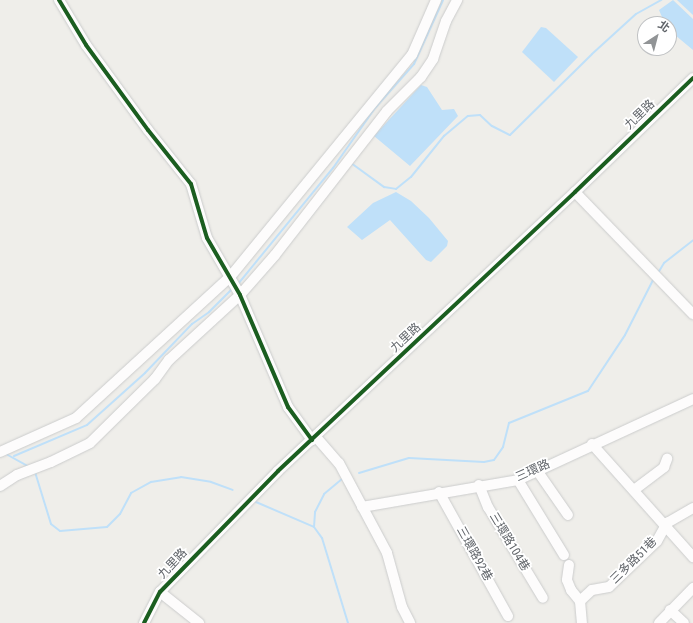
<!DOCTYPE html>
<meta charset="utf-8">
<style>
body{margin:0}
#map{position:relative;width:693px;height:623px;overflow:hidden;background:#efeeea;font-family:"Roboto Condensed","Noto Sans TC",sans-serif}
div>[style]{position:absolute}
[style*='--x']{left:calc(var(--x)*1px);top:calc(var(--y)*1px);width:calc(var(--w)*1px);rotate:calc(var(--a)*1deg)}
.water>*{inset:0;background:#bfe0f9}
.stream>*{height:2px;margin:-1px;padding:0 1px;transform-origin:1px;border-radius:1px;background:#bfe0f9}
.roads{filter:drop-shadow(0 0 1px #cbcccc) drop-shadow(0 0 1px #cbcccc)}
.minor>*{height:10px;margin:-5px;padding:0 5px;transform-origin:5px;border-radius:5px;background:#fdfcfc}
.cycleway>*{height:4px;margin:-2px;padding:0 2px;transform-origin:2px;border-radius:2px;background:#1b5e20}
span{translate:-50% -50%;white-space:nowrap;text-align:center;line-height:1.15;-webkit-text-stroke:3.5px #fff;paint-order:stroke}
.street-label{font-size:12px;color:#5f6368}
.north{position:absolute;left:637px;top:16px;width:40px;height:40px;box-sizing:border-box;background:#fff;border:1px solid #bfc1c3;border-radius:50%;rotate:36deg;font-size:11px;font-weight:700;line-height:16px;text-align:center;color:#5f6368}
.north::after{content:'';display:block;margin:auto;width:14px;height:18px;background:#919496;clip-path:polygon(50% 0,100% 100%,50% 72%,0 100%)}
</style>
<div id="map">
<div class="water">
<i style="clip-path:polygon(673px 0,693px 19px,693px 50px,669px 30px,669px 24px,665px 24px,659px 10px)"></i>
<i style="clip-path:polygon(677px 0,693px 0,693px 15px)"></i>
<i style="clip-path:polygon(541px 27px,546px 28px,578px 57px,554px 82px,522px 52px)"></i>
<i style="clip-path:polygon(421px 85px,427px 87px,442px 110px,454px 109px,458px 116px,410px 166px,374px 136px)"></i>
<i style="clip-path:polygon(396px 192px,411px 201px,429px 218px,448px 241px,447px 246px,431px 262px,426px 260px,390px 220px,362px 240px,347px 227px,373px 203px)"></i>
</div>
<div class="stream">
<i style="--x:351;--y:163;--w:41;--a:36"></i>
<i style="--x:384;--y:187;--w:12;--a:9"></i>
<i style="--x:396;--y:189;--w:19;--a:-39"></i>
<i style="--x:411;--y:177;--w:53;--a:-51.2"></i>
<i style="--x:444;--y:136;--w:31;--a:-40"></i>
<i style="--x:468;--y:116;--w:12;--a:-5"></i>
<i style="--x:480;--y:115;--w:16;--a:43"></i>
<i style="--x:492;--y:126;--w:20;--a:27"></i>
<i style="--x:510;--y:135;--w:115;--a:-44.6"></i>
<i style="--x:592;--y:54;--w:59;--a:-42.3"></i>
<i style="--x:636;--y:14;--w:29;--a:-29"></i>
<i style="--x:658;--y:273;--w:12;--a:-59"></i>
<i style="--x:664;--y:263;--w:37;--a:-38"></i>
<i style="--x:238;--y:284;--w:150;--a:-50.7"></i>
<i style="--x:333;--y:168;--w:73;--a:-55"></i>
<i style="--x:375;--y:108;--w:59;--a:-48.4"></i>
<i style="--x:414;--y:64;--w:70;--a:-65.6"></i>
<i style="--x:6;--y:454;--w:25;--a:29"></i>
<i style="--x:14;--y:456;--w:79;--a:-23"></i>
<i style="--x:87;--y:425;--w:78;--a:-41.9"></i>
<i style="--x:145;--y:373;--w:68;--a:-46.2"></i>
<i style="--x:192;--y:324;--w:21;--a:-35"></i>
<i style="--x:209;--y:312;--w:34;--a:-45"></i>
<i style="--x:35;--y:472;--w:54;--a:72.9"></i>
<i style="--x:51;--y:524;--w:11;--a:38"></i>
<i style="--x:60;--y:531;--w:47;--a:-4.9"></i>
<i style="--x:107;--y:527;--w:18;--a:-45"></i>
<i style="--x:120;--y:514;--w:24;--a:-62"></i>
<i style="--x:131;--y:493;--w:23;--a:-29"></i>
<i style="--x:151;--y:482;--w:30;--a:-9"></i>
<i style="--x:181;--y:477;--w:30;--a:9"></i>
<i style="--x:211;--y:482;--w:23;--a:20"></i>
<i style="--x:359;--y:473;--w:52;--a:-16.7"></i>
<i style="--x:409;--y:458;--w:75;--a:3.1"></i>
<i style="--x:484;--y:462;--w:10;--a:-11"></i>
<i style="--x:494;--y:460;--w:16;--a:-55"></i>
<i style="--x:503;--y:447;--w:25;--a:-76"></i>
<i style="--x:509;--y:423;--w:85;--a:-22.1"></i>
<i style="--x:588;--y:391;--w:67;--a:-56.5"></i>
<i style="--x:625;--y:335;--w:64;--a:-63"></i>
<i style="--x:256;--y:502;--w:63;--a:23.3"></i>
<i style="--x:314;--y:527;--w:14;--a:54"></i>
<i style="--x:322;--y:538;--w:89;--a:73"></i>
<i style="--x:314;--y:527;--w:15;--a:-86"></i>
<i style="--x:315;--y:512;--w:20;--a:-63"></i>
<i style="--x:324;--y:494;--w:25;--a:-40"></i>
</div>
<div class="roads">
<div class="minor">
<i style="--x:59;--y:0;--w:52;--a:59"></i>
<i style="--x:86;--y:45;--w:105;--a:53.9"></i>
<i style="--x:148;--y:130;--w:69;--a:51.5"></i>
<i style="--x:191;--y:184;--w:56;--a:73.5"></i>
<i style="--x:207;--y:238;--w:66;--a:59.9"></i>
<i style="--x:240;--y:295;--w:122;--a:66.8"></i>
<i style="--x:288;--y:407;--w:41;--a:54"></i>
<i style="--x:575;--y:192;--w:170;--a:46"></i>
<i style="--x:316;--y:437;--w:35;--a:49"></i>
<i style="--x:339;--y:463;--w:102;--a:61.9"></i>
<i style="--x:387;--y:553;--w:56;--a:74.5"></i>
<i style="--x:402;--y:607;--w:18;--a:63"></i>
<i style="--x:592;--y:444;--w:152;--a:48.2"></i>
<i style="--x:0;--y:452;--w:83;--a:-24.1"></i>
<i style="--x:76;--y:418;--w:209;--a:-42.5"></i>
<i style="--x:230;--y:277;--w:287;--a:-50.7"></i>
<i style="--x:412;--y:55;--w:60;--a:-66.4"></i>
<i style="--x:536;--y:469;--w:56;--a:55.2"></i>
<i style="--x:518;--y:480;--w:88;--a:58.5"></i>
<i style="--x:479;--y:485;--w:24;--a:68"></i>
<i style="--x:488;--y:507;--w:106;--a:58.9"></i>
<i style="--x:0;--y:486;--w:20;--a:-33"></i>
<i style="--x:17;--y:475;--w:36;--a:-21"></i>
<i style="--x:51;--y:462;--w:43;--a:-26"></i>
<i style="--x:90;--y:443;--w:91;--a:-44.6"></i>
<i style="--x:155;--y:379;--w:24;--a:-54"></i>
<i style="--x:169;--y:360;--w:96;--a:-42.5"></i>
<i style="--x:240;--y:295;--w:53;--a:-48.8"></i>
<i style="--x:275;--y:255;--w:182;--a:-52.1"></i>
<i style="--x:387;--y:111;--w:48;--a:-45"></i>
<i style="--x:421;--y:77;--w:22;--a:-56"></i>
<i style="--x:433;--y:59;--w:40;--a:-71.1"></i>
<i style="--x:446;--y:21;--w:24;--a:-62"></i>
<i style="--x:634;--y:490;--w:38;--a:-37"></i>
<i style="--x:664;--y:467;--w:9;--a:-69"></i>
<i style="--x:439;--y:492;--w:142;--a:60.9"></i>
<i style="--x:362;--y:507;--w:158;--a:-9.8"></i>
<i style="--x:518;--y:480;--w:193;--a:-24.8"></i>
<i style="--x:569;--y:565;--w:15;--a:98"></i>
<i style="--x:567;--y:580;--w:11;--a:68"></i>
<i style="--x:571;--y:590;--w:14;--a:51"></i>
<i style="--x:580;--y:601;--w:22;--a:85"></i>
<i style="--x:160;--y:592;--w:50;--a:38.5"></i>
<i style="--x:580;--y:601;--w:16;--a:-43"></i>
<i style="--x:592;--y:590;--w:17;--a:-10"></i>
<i style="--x:609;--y:587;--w:66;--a:-43.8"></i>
<i style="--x:657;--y:541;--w:21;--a:-61"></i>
<i style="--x:667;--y:523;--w:30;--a:-30"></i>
<i style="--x:670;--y:610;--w:19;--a:43"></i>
<i style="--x:144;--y:623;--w:35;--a:-63"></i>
<i style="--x:160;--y:592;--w:169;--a:-45.7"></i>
<i style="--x:278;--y:471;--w:407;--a:-43.2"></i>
<i style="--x:575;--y:192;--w:164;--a:-44"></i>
<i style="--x:659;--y:623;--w:49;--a:-45.8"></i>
</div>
</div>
<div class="cycleway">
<i style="--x:59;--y:0;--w:52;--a:59"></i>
<i style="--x:86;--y:45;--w:105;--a:53.9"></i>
<i style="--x:148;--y:130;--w:69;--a:51.5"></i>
<i style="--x:191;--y:184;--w:56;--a:73.5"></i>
<i style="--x:207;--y:238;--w:66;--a:59.9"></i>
<i style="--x:240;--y:295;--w:122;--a:66.8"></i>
<i style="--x:288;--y:407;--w:41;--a:54"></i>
<i style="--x:144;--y:623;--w:35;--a:-63"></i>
<i style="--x:160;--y:592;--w:169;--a:-45.7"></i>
<i style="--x:278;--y:471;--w:407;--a:-43.2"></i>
<i style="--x:575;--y:192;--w:164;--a:-44"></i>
</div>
<div class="street-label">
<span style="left:640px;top:115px;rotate:-44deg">九里路</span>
<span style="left:406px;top:338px;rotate:-43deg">九里路</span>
<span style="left:533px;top:471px;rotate:-24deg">三環路</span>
<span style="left:509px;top:542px;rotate:59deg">三環路104巷</span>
<span style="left:474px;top:554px;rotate:61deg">三環路92巷</span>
<span style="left:634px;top:561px;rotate:-45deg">三多路51巷</span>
<span style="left:173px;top:564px;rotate:-47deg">九里路</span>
</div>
<div class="north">北</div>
</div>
